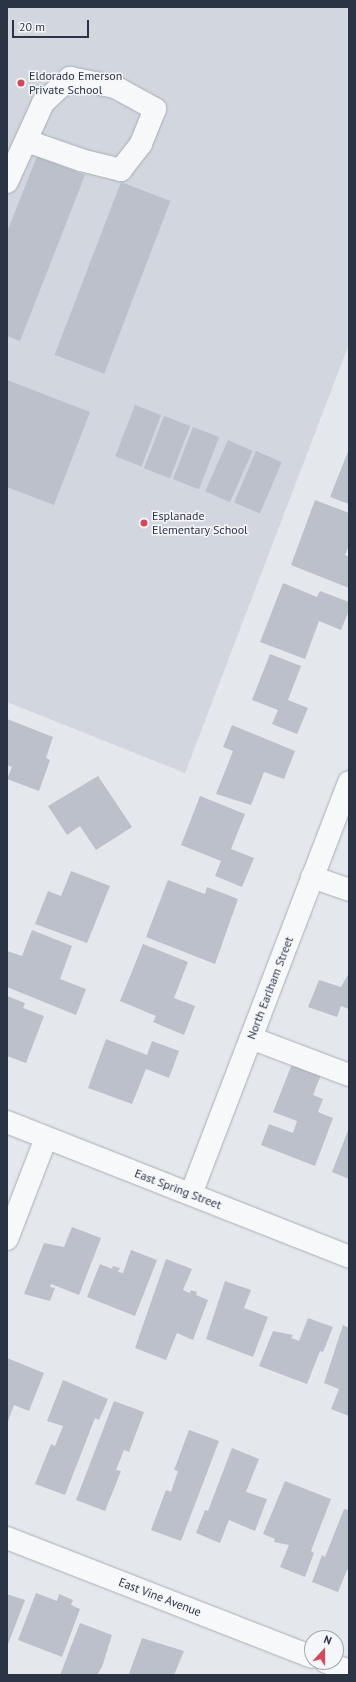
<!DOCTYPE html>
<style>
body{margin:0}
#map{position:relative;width:356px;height:1682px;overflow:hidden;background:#e4e7ec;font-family:"PT Sans",sans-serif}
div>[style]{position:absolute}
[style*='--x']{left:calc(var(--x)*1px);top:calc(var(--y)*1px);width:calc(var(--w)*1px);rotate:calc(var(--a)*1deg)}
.built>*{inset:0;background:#d2d6de}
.building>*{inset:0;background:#bbc0ca;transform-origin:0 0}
.roads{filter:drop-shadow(0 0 1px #a9aeb7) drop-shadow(0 0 1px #a9aeb7)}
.minor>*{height:22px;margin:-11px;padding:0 11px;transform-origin:11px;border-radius:11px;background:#f7f8fa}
.dots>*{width:11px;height:11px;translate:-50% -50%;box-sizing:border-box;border:2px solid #f4f6f9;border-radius:50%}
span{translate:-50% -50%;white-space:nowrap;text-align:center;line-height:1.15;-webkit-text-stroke:3px #f4f6f9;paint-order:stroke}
.poi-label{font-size:12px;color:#2b3445}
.left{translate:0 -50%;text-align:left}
.street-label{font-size:12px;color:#2b3445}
.frame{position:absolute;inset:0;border:8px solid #2b3445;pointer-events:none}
.north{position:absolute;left:304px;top:1630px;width:40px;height:40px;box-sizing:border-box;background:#f4f6f9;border:1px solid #a4a8b1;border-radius:50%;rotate:21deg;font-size:11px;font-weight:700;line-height:16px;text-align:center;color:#2b3445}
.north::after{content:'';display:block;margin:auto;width:14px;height:18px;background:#d1495b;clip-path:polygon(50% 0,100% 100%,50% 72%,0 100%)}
.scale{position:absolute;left:12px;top:20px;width:77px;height:18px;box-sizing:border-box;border:2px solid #2b3445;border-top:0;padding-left:5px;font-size:12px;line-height:14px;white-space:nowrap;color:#2b3445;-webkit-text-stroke:3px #f4f6f9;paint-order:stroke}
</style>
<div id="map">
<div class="built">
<i style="clip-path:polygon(7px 7px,349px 7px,349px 344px,185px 773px,7px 702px)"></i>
</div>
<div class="building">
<i style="clip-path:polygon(37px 156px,85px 175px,20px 341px,7px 336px,7px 232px)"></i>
<i style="left:121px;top:182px;width:53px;height:185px;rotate:21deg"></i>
<i style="clip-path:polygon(7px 380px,90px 412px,54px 505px,7px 487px)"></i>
<i style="left:135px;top:405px;width:28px;height:55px;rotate:21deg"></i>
<i style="left:164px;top:416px;width:28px;height:56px;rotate:21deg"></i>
<i style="left:193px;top:427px;width:28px;height:56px;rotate:21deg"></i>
<i style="left:228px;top:440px;width:27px;height:56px;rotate:24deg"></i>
<i style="clip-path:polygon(349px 449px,349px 504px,330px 497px)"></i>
<i style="left:256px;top:451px;width:28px;height:56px;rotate:23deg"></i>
<i style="clip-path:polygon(315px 500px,349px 513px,349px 545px,345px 555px,349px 557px,349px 588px,291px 565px)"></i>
<i style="clip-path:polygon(283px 583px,317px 597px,320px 591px,349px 602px,349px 610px,341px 630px,319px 621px,305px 659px,260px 642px)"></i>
<i style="clip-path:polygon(270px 654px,301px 666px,288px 700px,308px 708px,297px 734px,272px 724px,278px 710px,252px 700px)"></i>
<i style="clip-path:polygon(7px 719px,53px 737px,46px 758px,50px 760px,39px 791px,7px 779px,12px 767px,7px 765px)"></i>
<i style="clip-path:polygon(232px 725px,295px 751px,284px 779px,264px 772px,251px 805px,216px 794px,233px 751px,223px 747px)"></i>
<i style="clip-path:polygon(98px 776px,132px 827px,96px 850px,80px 826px,67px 835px,48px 806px)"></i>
<i style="clip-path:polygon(200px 796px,245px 814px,231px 849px,254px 858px,242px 887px,215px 876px,221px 861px,181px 845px)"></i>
<i style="clip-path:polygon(71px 871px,110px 886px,87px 943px,35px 924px,48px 891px,61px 896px)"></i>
<i style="clip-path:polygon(168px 880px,205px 894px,207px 887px,238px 899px,215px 964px,146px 937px)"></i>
<i style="clip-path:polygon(32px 930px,72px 946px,60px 979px,86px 989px,76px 1015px,7px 987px,7px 951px,22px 956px)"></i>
<i style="clip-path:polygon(143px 944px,188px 962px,174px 998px,195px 1006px,184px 1035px,153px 1022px,156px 1016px,120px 1001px)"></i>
<i style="clip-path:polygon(349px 973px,349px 1009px,341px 1006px,337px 1017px,308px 1007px,319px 980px,341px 987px)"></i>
<i style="clip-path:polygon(7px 996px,25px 1003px,23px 1008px,44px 1016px,26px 1063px,7px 1056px)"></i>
<i style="clip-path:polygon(106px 1039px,147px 1055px,152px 1041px,179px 1051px,169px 1078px,146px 1069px,132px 1104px,88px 1088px)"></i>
<i style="clip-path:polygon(294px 1059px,323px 1070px,313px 1095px,323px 1099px,318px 1112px,333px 1118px,315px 1166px,261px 1145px,269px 1124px,293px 1133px,297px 1121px,273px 1112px)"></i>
<i style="clip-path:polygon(349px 1128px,349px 1179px,332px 1172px)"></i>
<i style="clip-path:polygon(72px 1227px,101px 1238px,79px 1295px,51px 1284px,50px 1287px,55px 1288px,50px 1301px,24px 1294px,44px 1243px,64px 1247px)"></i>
<i style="clip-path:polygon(131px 1250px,157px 1260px,135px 1316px,87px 1297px,100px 1264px,112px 1269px,113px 1266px,120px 1268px,118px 1272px,123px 1273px)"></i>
<i style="clip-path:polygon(166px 1259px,192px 1269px,183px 1290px,190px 1293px,191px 1290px,197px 1292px,196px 1295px,208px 1300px,193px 1340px,177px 1333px,166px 1360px,135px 1348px)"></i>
<i style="clip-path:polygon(225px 1281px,251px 1290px,244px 1308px,268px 1317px,253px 1357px,206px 1339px)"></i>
<i style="clip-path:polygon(308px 1318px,333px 1327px,323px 1352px,320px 1351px,307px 1384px,259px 1366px,273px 1331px,293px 1335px,291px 1338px,299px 1341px)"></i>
<i style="clip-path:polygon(343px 1325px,349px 1328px,349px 1416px,331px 1409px,339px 1389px,324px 1383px)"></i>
<i style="clip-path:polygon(7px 1358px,44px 1373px,29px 1411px,14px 1405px,7px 1424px)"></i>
<i style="clip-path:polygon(63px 1380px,108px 1399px,99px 1420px,95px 1418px,65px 1495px,35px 1484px,51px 1444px,55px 1446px,63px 1426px,47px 1421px)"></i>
<i style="clip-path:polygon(114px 1401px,144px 1412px,129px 1452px,124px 1450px,116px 1470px,121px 1471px,105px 1511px,76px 1500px)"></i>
<i style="clip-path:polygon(189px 1430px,219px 1441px,181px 1541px,151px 1530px,166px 1490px,171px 1492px,178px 1471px,174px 1470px)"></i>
<i style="clip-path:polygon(232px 1448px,259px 1459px,246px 1492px,267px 1499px,255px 1531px,229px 1520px,220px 1543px,196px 1533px,205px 1510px,208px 1511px)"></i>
<i style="clip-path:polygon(285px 1481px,331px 1499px,311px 1551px,314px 1553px,305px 1577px,280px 1567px,289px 1545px,274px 1542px,275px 1539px,263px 1534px)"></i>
<i style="clip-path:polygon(344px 1509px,349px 1510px,349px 1570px,347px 1570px,338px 1592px,312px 1582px,322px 1555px,325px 1557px)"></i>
<i style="clip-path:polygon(36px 1593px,57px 1601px,59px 1594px,73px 1600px,71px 1605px,80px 1609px,62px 1657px,18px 1640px)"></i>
<i style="clip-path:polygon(7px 1594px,25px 1600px,7px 1647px)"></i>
<i style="clip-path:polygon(80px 1623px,112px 1635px,102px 1667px,97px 1675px,60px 1675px)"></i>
<i style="clip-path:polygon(142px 1638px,184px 1651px,174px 1675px,129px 1674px)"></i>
</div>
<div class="roads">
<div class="minor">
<i style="--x:7;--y:182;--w:87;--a:-65.5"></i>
<i style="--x:43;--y:103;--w:37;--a:-43"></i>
<i style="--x:70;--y:78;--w:46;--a:11.3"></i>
<i style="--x:115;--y:87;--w:46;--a:28.8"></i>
<i style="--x:155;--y:109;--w:38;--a:112"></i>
<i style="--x:141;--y:144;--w:33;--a:128"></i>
<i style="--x:121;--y:170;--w:41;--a:-166"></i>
<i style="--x:81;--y:160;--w:57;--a:-160.6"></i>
<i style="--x:312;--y:877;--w:39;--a:19"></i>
<i style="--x:251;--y:1038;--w:105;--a:20.7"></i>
<i style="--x:7;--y:1122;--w:368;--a:21.5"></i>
<i style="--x:191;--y:1194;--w:441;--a:-69"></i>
<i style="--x:7;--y:1239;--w:108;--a:-68.9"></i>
<i style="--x:7;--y:1538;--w:327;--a:21.3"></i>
<i style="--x:326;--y:1662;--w:25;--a:21"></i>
</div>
</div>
<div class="dots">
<i style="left:21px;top:83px;background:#d1495b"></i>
<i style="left:144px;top:523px;background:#d1495b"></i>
</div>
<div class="poi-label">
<span class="left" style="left:29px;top:83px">Eldorado Emerson<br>Private School</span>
<span class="left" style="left:152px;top:523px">Esplanade<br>Elementary School</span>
</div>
<div class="street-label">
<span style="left:270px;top:988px;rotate:-69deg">North Earlham Street</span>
<span style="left:178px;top:1189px;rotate:21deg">East Spring Street</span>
<span style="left:160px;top:1597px;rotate:21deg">East Vine Avenue</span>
</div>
<div class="frame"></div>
<div class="north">N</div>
<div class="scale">20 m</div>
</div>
